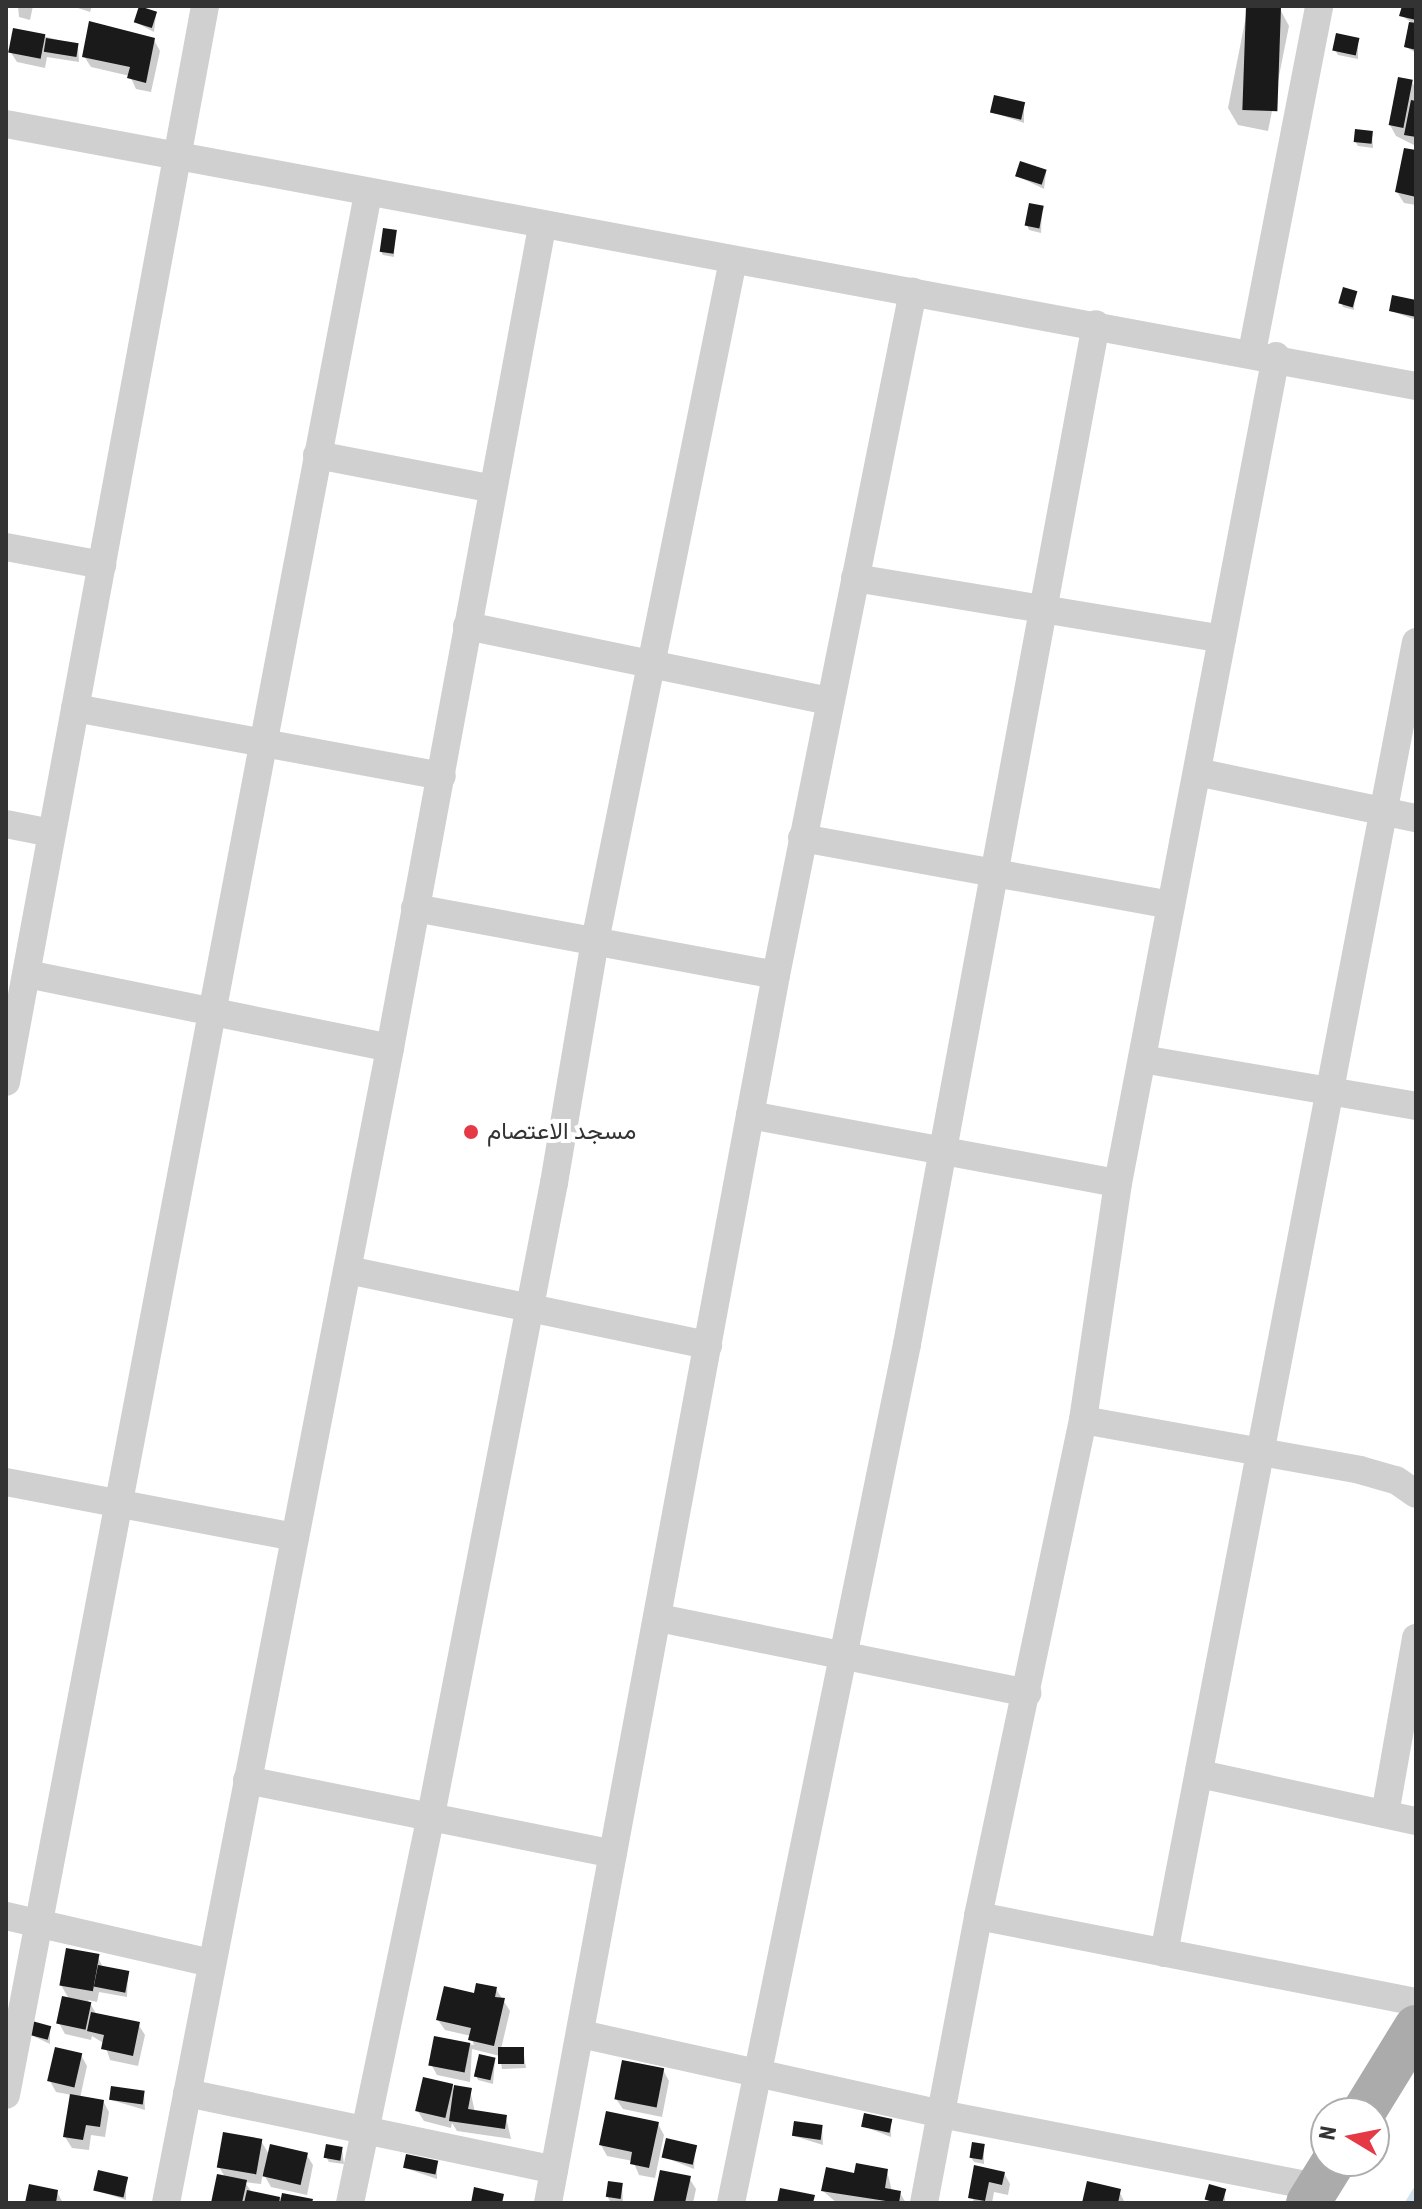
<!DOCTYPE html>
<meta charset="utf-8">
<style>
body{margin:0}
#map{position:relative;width:1422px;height:2209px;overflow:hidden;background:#fff;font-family:"Roboto Condensed",Vazirmatn,sans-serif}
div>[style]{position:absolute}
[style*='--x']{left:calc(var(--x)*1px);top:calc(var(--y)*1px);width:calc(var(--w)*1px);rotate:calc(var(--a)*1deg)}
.shadow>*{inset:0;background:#0003}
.stream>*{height:8px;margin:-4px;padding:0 4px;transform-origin:4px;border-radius:4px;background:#cfe2ee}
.building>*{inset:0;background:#1a1a1a;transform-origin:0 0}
.minor>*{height:28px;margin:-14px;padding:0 14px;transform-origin:14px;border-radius:14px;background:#d0d0d0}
.primary>*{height:44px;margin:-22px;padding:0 22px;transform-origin:22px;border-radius:22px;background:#ababab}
.dots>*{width:22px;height:22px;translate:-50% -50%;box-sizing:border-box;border:4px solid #fff;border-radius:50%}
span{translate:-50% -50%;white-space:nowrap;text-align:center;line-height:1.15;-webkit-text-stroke:8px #fff;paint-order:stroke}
.poi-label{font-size:24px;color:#333}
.left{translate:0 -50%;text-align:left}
.frame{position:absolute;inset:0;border:8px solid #333;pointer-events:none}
.north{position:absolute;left:1310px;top:2097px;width:80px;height:80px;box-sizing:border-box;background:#fff;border:2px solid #adadad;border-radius:50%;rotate:280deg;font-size:22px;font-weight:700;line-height:32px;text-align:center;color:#333}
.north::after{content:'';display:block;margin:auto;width:28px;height:36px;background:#e63946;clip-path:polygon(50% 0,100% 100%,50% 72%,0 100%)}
</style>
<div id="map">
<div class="shadow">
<i style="clip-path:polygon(18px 6px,33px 6px,30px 20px,19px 17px)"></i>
<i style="clip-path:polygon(72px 6px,92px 6px,90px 12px)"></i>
<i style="clip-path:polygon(1248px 6px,1280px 9px,1289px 26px,1268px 131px,1238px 125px,1228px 108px)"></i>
<i style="clip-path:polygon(1404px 6px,1416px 8px,1416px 53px,1406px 47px,1411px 22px,1402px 16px)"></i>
<i style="clip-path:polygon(156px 14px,154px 32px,135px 22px)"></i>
<i style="clip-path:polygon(43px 36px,78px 45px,79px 62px,47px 57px,45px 68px,17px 62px,10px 51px)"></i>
<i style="clip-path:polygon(154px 40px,160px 51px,151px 92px,136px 89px,130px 76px,91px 67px,84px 56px)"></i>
<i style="clip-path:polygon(1358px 40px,1358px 59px,1338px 55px,1335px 50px)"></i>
<i style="clip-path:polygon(1412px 82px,1416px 89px,1416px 146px,1396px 136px,1390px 125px)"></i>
<i style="clip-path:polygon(1024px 104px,1024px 123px,992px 112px)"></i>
<i style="clip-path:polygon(1372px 133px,1373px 148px,1358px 146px,1355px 141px)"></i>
<i style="clip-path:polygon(1416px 152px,1416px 205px,1404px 203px,1397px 192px)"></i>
<i style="clip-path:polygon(1046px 172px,1044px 189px,1017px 176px)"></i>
<i style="clip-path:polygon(1042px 208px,1041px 233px,1029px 230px,1027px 225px)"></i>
<i style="clip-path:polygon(395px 232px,394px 257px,383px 255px,380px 250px)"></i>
<i style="clip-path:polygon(1355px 293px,1354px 310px,1343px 307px,1341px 302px)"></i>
<i style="clip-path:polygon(1416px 302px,1416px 320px,1391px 311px)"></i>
<i style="clip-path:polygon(97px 1956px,104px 1969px,128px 1973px,127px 1997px,99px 1992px,97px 2002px,88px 2000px,97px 2015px,138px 2024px,145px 2035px,138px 2066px,110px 2060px,105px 2044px,92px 2036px,91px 2040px,65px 2034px,59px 2023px,69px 1999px,61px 1985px)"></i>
<i style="clip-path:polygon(496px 1989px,510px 2011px,501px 2049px,523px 2049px,526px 2068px,502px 2069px,500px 2056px,472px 2049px,470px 2082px,437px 2075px,431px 2064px,436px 2038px,474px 2045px,471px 2036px,445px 2030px,438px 2020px)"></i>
<i style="clip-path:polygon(50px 2028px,50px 2044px,31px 2035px)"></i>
<i style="clip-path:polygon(81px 2055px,87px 2066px,80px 2098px,103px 2101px,109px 2112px,105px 2137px,91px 2135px,89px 2150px,72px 2148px,65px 2137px,72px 2095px,56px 2092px,50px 2081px)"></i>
<i style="clip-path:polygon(495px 2060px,493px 2084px,478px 2080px,476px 2075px)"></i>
<i style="clip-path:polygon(663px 2070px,669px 2081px,662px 2117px,623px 2109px,616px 2099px)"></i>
<i style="clip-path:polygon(452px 2086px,455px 2092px,470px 2090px,475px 2112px,506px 2117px,511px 2139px,457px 2131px,452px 2123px,451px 2128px,424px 2121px,417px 2110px)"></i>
<i style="clip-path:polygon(144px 2093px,145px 2110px,111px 2100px)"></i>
<i style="clip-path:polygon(891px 2121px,891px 2137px,863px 2126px)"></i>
<i style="clip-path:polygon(658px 2124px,664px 2135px,655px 2178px,639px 2175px,633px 2161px,607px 2156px,601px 2145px)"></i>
<i style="clip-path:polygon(822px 2127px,823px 2145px,794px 2136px)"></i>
<i style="clip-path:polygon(261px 2141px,270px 2156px,306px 2154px,313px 2165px,307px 2195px,271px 2187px,263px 2173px,261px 2184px,245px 2182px,252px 2193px,313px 2203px,213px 2203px,225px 2177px,219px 2167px)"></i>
<i style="clip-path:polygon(984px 2146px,984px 2164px,974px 2162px,971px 2157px)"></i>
<i style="clip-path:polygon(695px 2147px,694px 2169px,664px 2157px)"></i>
<i style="clip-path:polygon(342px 2149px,344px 2164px,329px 2162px,326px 2157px)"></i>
<i style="clip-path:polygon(437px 2163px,437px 2179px,405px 2168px)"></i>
<i style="clip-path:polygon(976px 2168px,1004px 2173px,1010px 2184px,1008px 2195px,994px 2192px,992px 2203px,973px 2203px)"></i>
<i style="clip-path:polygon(887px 2171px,892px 2191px,900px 2193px,906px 2203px,837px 2203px,823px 2191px,855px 2175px)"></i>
<i style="clip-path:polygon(126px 2178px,126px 2200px,95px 2190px)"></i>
<i style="clip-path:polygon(689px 2178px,696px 2189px,693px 2203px,655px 2203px)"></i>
<i style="clip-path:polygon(622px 2185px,623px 2203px,610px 2201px,607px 2196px)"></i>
<i style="clip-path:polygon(1119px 2191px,1125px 2203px,1085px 2203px)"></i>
<i style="clip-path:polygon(1225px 2191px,1225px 2203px,1206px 2198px)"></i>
<i style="clip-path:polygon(57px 2192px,63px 2203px,28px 2203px)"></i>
</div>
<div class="stream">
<i style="--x:1409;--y:2203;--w:13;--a:-58"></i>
</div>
<div class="building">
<i style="left:139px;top:6px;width:19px;height:17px;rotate:18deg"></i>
<i style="left:1246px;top:6px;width:35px;height:104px;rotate:2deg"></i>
<i style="clip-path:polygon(1402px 6px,1416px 6px,1416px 20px,1399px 16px)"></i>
<i style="clip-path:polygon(89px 21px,155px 38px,146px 83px,127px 78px,130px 67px,82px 57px)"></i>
<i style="clip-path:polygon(1409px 22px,1416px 23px,1416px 50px,1404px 47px)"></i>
<i style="left:13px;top:28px;width:33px;height:25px;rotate:11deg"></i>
<i style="left:1336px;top:33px;width:24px;height:18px;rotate:12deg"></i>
<i style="left:46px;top:38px;width:33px;height:14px;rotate:9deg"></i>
<i style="left:1398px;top:77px;width:15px;height:49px;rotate:11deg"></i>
<i style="left:994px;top:95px;width:32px;height:18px;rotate:13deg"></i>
<i style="clip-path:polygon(1411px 100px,1416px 101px,1416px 137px,1404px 135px)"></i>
<i style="left:1355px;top:129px;width:18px;height:13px;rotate:6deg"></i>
<i style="clip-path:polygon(1404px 148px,1416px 150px,1416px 197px,1395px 192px)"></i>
<i style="left:1020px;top:161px;width:28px;height:16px;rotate:18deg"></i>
<i style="left:1029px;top:203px;width:15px;height:23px;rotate:11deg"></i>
<i style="left:383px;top:228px;width:14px;height:24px;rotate:8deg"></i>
<i style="left:1343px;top:287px;width:15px;height:17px;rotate:16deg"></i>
<i style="clip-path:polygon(1392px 295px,1416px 300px,1416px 317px,1389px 311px)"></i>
<i style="left:66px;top:1948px;width:34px;height:38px;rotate:10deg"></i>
<i style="left:98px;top:1965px;width:32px;height:22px;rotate:11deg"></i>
<i style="clip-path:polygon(476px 1983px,497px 1987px,495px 1997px,505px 1998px,494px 2046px,468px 2040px,471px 2028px,436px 2020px,444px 1986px,474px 1993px)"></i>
<i style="left:62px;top:1996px;width:30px;height:28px;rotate:12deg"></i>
<i style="clip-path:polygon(91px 2012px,140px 2022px,133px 2056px,101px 2049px,104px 2035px,87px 2031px)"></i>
<i style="left:32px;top:2021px;width:20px;height:14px;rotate:15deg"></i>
<i style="left:434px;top:2036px;width:37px;height:30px;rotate:11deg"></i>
<i style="left:55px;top:2047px;width:28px;height:35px;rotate:13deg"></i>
<i style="left:498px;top:2047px;width:26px;height:17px"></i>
<i style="left:479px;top:2054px;width:17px;height:23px;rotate:13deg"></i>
<i style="left:622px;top:2060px;width:43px;height:40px;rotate:11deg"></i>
<i style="left:423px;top:2077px;width:31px;height:35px;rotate:13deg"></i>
<i style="clip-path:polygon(454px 2085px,472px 2088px,468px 2109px,507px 2115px,505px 2129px,449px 2121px)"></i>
<i style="left:111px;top:2086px;width:34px;height:14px;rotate:8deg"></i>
<i style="clip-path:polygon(70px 2094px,104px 2100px,100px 2127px,86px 2125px,83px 2140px,63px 2137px)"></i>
<i style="clip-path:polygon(606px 2111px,659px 2122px,649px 2168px,630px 2164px,632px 2152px,599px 2145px)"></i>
<i style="left:864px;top:2113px;width:29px;height:14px;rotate:12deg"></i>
<i style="left:794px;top:2121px;width:29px;height:15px;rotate:8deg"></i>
<i style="left:223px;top:2132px;width:40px;height:36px;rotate:10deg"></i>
<i style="left:666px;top:2138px;width:32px;height:20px;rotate:13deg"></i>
<i style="left:972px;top:2142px;width:13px;height:16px;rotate:9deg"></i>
<i style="left:270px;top:2144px;width:39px;height:33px;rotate:13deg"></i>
<i style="left:326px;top:2144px;width:17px;height:14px;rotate:10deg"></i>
<i style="left:406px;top:2154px;width:33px;height:14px;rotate:12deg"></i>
<i style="clip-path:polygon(856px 2163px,888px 2169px,885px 2188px,901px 2191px,899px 2203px,821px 2191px,826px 2167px,854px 2173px)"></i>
<i style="clip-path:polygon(974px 2165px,1005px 2172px,1002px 2185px,989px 2182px,985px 2201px,968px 2198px)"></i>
<i style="left:98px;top:2170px;width:31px;height:21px;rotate:13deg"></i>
<i style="clip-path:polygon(660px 2170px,691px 2176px,685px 2203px,653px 2203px)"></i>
<i style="clip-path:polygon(217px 2174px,247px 2180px,242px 2203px,211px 2203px)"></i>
<i style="left:608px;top:2181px;width:15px;height:16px;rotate:8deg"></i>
<i style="clip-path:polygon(1087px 2181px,1121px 2189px,1118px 2203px,1082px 2203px)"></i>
<i style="clip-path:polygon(29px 2184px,58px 2190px,56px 2203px,25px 2203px)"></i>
<i style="left:1209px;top:2184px;width:18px;height:16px;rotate:16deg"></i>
<i style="clip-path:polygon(474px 2187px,504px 2194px,502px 2203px,471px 2203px)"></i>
<i style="clip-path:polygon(780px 2188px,815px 2195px,813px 2203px,777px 2203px)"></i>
<i style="clip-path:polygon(247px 2190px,280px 2197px,279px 2203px,244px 2203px)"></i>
<i style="clip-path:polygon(282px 2193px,313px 2199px,312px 2203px,280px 2203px)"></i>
</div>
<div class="minor">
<i style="--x:6;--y:124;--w:1434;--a:10.53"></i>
<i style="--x:1252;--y:352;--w:352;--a:-79"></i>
<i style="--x:317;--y:455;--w:179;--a:10.9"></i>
<i style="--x:6;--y:547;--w:98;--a:10.6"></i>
<i style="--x:855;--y:578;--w:372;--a:9.4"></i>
<i style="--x:467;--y:626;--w:371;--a:11.7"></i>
<i style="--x:75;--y:708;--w:373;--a:10.5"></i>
<i style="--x:1197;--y:772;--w:224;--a:11.9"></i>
<i style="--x:6;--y:824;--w:46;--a:11.3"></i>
<i style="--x:802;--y:838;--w:375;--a:10.3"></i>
<i style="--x:415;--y:908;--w:367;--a:10.5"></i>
<i style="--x:27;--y:974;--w:370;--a:11.5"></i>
<i style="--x:1142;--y:1059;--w:278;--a:9.7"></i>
<i style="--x:6;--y:1082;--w:1094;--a:-79.52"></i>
<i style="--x:750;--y:1115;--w:374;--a:10.5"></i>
<i style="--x:348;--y:1270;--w:368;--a:11.8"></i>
<i style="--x:1083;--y:1420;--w:281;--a:10.2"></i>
<i style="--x:1360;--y:1470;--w:37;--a:16"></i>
<i style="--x:1396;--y:1480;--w:24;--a:35"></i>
<i style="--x:6;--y:1482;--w:294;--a:10.8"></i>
<i style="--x:659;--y:1618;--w:376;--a:11.5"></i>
<i style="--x:1200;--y:1774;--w:221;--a:12.3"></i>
<i style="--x:247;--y:1780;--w:373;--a:11.4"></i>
<i style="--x:1385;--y:1814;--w:179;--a:-80"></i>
<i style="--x:6;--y:1916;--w:211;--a:12.9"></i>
<i style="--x:978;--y:1916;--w:446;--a:11.1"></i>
<i style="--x:1164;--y:1953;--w:1335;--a:-79.12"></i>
<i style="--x:581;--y:2034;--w:369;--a:12.5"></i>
<i style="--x:941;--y:2114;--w:384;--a:11"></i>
<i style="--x:187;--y:2093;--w:375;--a:11.8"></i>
<i style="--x:6;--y:2095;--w:1935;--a:-79.22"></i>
<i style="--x:166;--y:2203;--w:1177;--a:-79.02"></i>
<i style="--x:390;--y:1048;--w:835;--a:-79.51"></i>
<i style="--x:350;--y:2203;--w:396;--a:-78.2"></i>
<i style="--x:431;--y:1815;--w:644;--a:-78.99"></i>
<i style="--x:554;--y:1183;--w:245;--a:-80.4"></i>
<i style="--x:595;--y:941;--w:695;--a:-78.54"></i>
<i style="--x:548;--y:2203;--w:1249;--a:-79.48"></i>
<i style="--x:776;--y:975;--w:697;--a:-78.66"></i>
<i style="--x:731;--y:2203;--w:877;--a:-78.42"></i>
<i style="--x:907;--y:1344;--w:1037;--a:-79.5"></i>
<i style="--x:924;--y:2203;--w:292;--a:-79.3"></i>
<i style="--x:978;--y:1916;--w:507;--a:-78.05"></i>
<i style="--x:1083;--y:1420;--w:240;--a:-81.6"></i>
<i style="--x:1118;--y:1183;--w:842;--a:-79.18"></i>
</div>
<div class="primary">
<i style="--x:1363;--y:2113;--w:101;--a:-58.4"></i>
<i style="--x:1308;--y:2203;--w:49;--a:-58.2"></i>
</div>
<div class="dots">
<i style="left:471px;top:1132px;background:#e63946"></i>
</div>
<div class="poi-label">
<span class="left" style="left:487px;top:1132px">مسجد الاعتصام</span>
</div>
<div class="frame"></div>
<div class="north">N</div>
</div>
